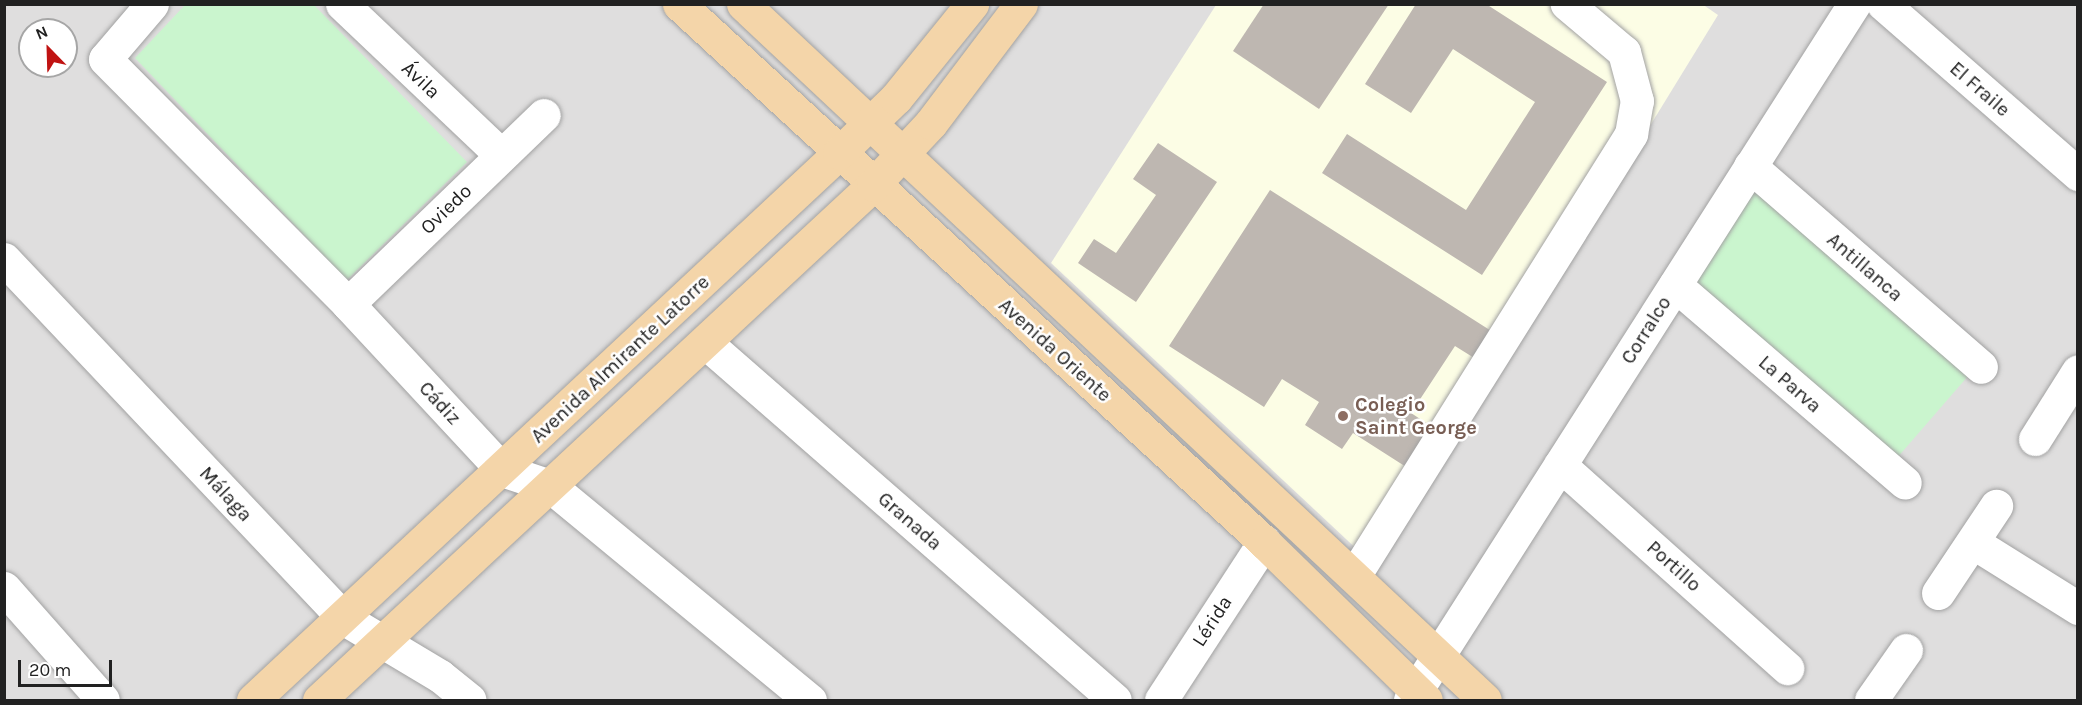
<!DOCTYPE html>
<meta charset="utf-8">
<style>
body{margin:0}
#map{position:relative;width:2082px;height:705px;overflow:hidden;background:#f0eee8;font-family:Karla,sans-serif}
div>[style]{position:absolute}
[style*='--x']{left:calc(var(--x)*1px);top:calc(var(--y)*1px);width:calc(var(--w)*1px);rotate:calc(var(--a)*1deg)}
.residential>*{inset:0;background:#dfdede}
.education>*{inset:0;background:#fcfde5}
.park>*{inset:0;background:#caf5ce;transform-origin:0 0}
.building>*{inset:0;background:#beb7b1}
.roads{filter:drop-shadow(0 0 2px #a2a2a2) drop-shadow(0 0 2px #a2a2a2)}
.minor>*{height:33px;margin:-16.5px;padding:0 16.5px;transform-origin:16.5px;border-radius:16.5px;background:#fff}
.major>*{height:33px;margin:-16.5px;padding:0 16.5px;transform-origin:16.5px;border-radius:16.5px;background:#f4d5a9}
.dots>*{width:16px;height:16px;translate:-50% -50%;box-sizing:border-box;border:3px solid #fff;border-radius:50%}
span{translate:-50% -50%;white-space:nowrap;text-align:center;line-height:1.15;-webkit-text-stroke:5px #fff;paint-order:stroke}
.street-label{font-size:20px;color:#212121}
.education-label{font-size:20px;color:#785e54;font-weight:700}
.left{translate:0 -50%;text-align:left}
.frame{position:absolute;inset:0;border:6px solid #212121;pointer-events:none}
.north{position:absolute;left:18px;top:18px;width:60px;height:60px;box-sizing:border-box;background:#fff;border:2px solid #a6a6a6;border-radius:50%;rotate:337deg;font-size:16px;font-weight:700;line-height:24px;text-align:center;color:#212121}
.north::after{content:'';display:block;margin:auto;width:21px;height:27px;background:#c01312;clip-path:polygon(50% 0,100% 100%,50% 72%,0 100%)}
.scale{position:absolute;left:18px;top:660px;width:94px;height:27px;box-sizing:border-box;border:3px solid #212121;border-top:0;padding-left:8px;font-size:18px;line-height:21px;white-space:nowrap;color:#212121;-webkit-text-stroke:4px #fff;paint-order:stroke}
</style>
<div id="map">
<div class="residential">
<i style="clip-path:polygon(evenodd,5px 5px,2077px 5px,2077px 700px,5px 700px,5px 5px,30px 30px,66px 30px,66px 66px,30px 66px,30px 30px)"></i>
</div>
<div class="education">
<i style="clip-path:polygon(1702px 4px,1718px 15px,1378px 569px,1051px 263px,1216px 5px)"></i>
</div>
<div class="park">
<i style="clip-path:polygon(185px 5px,314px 5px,467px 162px,347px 280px,135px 58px)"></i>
<i style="left:1753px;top:183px;width:289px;height:120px;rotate:41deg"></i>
</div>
<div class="building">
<i style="clip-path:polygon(1264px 4px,1389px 4px,1319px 109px,1233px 51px)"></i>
<i style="clip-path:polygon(1416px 4px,1486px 4px,1607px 82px,1482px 275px,1322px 173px,1347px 134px,1466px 210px,1535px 102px,1453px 49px,1411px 113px,1365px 84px)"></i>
<i style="clip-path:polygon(1158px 143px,1217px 182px,1136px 302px,1078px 263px,1094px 239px,1116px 253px,1156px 195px,1133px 179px)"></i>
<i style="clip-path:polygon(1270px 190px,1496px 334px,1479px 361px,1455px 346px,1411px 413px,1440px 432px,1414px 472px,1353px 433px,1342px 449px,1305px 425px,1319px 402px,1282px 379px,1264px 407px,1169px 346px)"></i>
</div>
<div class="roads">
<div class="minor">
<i style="--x:152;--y:4;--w:72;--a:130.5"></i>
<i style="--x:105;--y:59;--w:345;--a:45.2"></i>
<i style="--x:348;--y:304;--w:226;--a:47.1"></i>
<i style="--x:502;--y:470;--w:51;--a:18.4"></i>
<i style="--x:550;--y:486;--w:337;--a:39.5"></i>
<i style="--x:342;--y:4;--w:219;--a:43.5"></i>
<i style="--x:1883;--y:4;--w:259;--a:41.1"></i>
<i style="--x:1750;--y:166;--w:306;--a:41"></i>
<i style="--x:4;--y:259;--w:494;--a:46.6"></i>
<i style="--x:343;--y:618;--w:113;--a:30.9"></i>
<i style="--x:440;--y:676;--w:38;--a:39"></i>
<i style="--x:1675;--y:285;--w:303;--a:40.7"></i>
<i style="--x:348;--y:304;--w:272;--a:-44"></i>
<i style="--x:705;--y:342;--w:544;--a:41.13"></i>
<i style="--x:2035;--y:439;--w:80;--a:-57.7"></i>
<i style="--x:1560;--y:465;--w:305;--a:41.8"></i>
<i style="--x:1974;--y:543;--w:123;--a:32"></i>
<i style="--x:1354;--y:576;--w:522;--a:-57.92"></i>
<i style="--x:1631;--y:134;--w:34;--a:-80"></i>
<i style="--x:1637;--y:101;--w:51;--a:-104.9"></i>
<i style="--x:1624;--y:52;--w:75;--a:-139.9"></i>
<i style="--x:4;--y:588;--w:149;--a:48.5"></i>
<i style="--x:1938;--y:593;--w:105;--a:-56.3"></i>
<i style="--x:1161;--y:700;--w:189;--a:-56.9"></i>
<i style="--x:1410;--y:700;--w:826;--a:-57.46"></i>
<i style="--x:1871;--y:700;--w:61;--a:-55"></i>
</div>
<div class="major">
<i style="--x:679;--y:4;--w:795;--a:42.6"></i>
<i style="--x:1264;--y:542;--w:226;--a:44.3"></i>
<i style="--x:743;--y:4;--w:1017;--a:43.17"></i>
<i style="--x:253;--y:700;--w:802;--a:-43.03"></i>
<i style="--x:839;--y:153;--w:79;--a:-44"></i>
<i style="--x:896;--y:98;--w:121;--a:-51"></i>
<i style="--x:319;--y:700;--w:756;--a:-42.91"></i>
<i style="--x:873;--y:185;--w:85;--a:-46.9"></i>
<i style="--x:931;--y:123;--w:149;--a:-52.9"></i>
</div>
</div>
<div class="dots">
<i style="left:1343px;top:416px;background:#8d6e63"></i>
</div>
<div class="street-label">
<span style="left:421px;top:80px;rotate:43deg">Ávila</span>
<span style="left:1980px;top:89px;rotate:41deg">El Fraile</span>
<span style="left:446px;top:209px;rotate:-44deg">Oviedo</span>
<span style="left:1865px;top:267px;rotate:41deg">Antillanca</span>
<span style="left:1646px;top:330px;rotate:-58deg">Corralco</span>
<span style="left:1055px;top:350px;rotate:42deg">Avenida Oriente</span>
<span style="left:620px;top:359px;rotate:-43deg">Avenida Almirante Latorre</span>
<span style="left:1790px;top:384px;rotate:41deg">La Parva</span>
<span style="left:440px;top:403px;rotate:47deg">Cádiz</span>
<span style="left:226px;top:494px;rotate:47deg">Málaga</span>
<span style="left:910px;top:521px;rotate:41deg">Granada</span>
<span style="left:1674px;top:566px;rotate:42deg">Portillo</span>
<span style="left:1212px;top:621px;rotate:-57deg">Lérida</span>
</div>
<div class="education-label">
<span class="left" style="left:1355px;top:416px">Colegio<br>Saint George</span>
</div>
<div class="frame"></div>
<div class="north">N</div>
<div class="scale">20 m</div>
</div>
